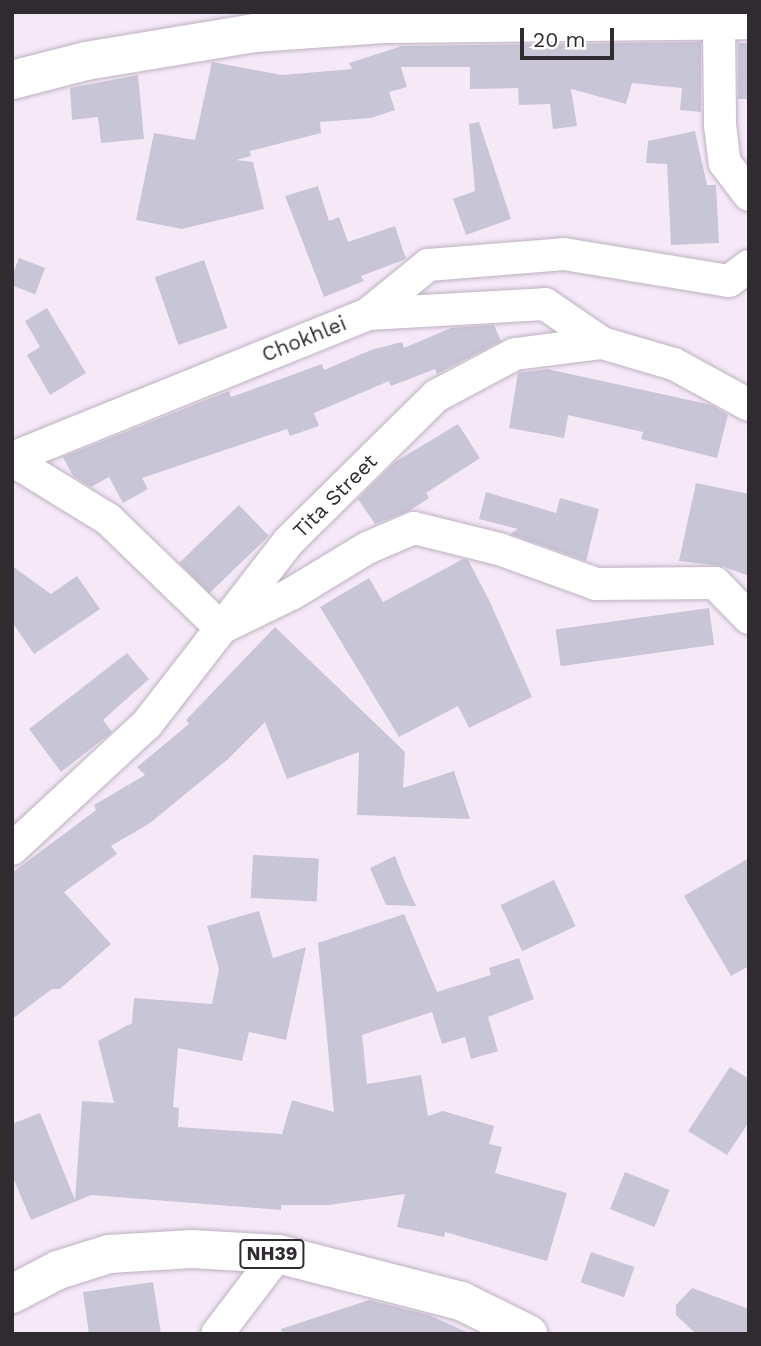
<!DOCTYPE html>
<style>
body{margin:0}
#map{position:relative;width:761px;height:1346px;overflow:hidden;background:#f5e9f8;font-family:"Work Sans",sans-serif}
div>[style]{position:absolute}
[style*='--x']{left:calc(var(--x)*1px);top:calc(var(--y)*1px);width:calc(var(--w)*1px);rotate:calc(var(--a)*1deg)}
.building>*{inset:0;background:#c8c5d7;transform-origin:0 0}
.roads{filter:drop-shadow(0 0 2px #bdb1c0) drop-shadow(0 0 2px #bdb1c0)}
.minor>*{height:32px;margin:-16px;padding:0 16px;transform-origin:16px;border-radius:16px;background:#fff}
.highway>*{height:38px;margin:-19px;padding:0 19px;transform-origin:19px;border-radius:19px;background:#fff}
span{translate:-50% -50%;white-space:nowrap;text-align:center;line-height:1.15;-webkit-text-stroke:5px #fff;paint-order:stroke}
.shield-label span{padding:2px 5px;background:#fff;border:2px solid;border-radius:5px;-webkit-text-stroke-width:0}
.shield-label{font-size:19px;color:#302b31;font-weight:700}
.street-label{font-size:21px;color:#302b31}
.frame{position:absolute;inset:0;border:14px solid #302b31;pointer-events:none}
.scale{position:absolute;left:520px;top:28px;width:94px;height:32px;box-sizing:border-box;border:4px solid #302b31;border-top:0;padding-left:9px;font-size:21px;line-height:24px;white-space:nowrap;color:#302b31;-webkit-text-stroke:5px #fff;paint-order:stroke}
</style>
<div id="map">
<div class="building">
<i style="clip-path:polygon(701px 42px,701px 112px,680px 110px,682px 88px,632px 83px,626px 104px,571px 89px,577px 126px,553px 129px,550px 104px,519px 105px,518px 88px,470px 89px,470px 67px,401px 67px,407px 87px,389px 92px,395px 110px,371px 118px,320px 122px,321px 133px,250px 151px,251px 156px,236px 160px,253px 162px,264px 209px,182px 229px,136px 220px,154px 133px,195px 140px,212px 62px,282px 75px,352px 69px,349px 63px,402px 46px)"></i>
<i style="left:749px;top:43px;width:56px;height:11px;rotate:90deg"></i>
<i style="clip-path:polygon(138px 75px,144px 139px,101px 143px,98px 117px,72px 120px,70px 88px)"></i>
<i style="clip-path:polygon(479px 122px,511px 219px,466px 235px,453px 199px,475px 191px,469px 124px)"></i>
<i style="clip-path:polygon(695px 131px,707px 185px,716px 185px,719px 243px,671px 245px,667px 164px,646px 163px,648px 141px)"></i>
<i style="clip-path:polygon(318px 186px,329px 221px,339px 217px,348px 242px,395px 226px,406px 259px,361px 276px,364px 281px,324px 297px,285px 196px)"></i>
<i style="left:19px;top:258px;width:28px;height:28px;rotate:21deg"></i>
<i style="left:204px;top:260px;width:72px;height:52px;rotate:71deg"></i>
<i style="clip-path:polygon(47px 308px,86px 373px,50px 395px,27px 355px,40px 347px,25px 321px)"></i>
<i style="clip-path:polygon(494px 325px,501px 341px,437px 374px,435px 369px,391px 386px,389px 381px,314px 413px,319px 426px,290px 436px,287px 429px,142px 478px,148px 489px,123px 503px,109px 477px,91px 487px,73px 476px,63px 457px,229px 391px,231px 397px,322px 364px,324px 370px,371px 350px,402px 342px,404px 348px,451px 328px)"></i>
<i style="clip-path:polygon(547px 369px,712px 405px,728px 415px,717px 458px,641px 439px,643px 432px,568px 415px,564px 438px,509px 428px,518px 373px)"></i>
<i style="clip-path:polygon(458px 424px,480px 458px,426px 493px,429px 498px,409px 511px,375px 524px,358px 499px,395px 462px)"></i>
<i style="clip-path:polygon(696px 483px,749px 494px,749px 576px,722px 566px,679px 561px)"></i>
<i style="clip-path:polygon(486px 492px,556px 513px,560px 498px,599px 509px,586px 561px,510px 534px,518px 529px,479px 519px)"></i>
<i style="left:239px;top:505px;width:43px;height:83px;rotate:46deg"></i>
<i style="clip-path:polygon(463px 559px,468px 560px,489px 600px,532px 697px,469px 728px,458px 706px,399px 737px,320px 607px,369px 578px,383px 602px)"></i>
<i style="clip-path:polygon(12px 566px,51px 594px,77px 576px,100px 609px,34px 654px,12px 622px)"></i>
<i style="left:709px;top:608px;width:37px;height:155px;rotate:82deg"></i>
<i style="clip-path:polygon(275px 627px,405px 752px,403px 788px,454px 771px,470px 819px,357px 815px,359px 752px,287px 779px,265px 722px,227px 760px,150px 823px,111px 846px,117px 854px,64px 892px,111px 944px,60px 989px,52px 989px,12px 1019px,12px 873px,96px 810px,94px 805px,145px 775px,137px 767px,189px 724px,186px 720px)"></i>
<i style="clip-path:polygon(127px 653px,149px 679px,103px 720px,112px 732px,61px 772px,29px 729px)"></i>
<i style="left:253px;top:855px;width:66px;height:43px;rotate:3deg"></i>
<i style="clip-path:polygon(395px 856px,404px 880px,416px 906px,386px 905px,370px 868px)"></i>
<i style="clip-path:polygon(749px 858px,749px 966px,731px 976px,684px 896px)"></i>
<i style="left:554px;top:880px;width:51px;height:59px;rotate:65deg"></i>
<i style="clip-path:polygon(259px 911px,273px 958px,306px 947px,286px 1040px,249px 1032px,242px 1061px,178px 1048px,173px 1107px,179px 1108px,178px 1127px,282px 1134px,292px 1100px,334px 1112px,318px 943px,404px 914px,437px 992px,491px 975px,489px 968px,519px 958px,534px 999px,488px 1017px,498px 1051px,471px 1059px,465px 1037px,442px 1044px,432px 1012px,362px 1035px,367px 1084px,421px 1075px,428px 1116px,443px 1111px,494px 1126px,489px 1144px,502px 1147px,495px 1173px,567px 1193px,547px 1261px,445px 1232px,444px 1237px,397px 1227px,405px 1194px,329px 1205px,281px 1205px,281px 1210px,91px 1195px,31px 1220px,12px 1175px,12px 1124px,40px 1113px,75px 1200px,82px 1101px,114px 1103px,98px 1041px,132px 1023px,134px 998px,212px 1004px,219px 969px,207px 926px)"></i>
<i style="clip-path:polygon(730px 1067px,749px 1079px,749px 1122px,727px 1155px,688px 1131px)"></i>
<i style="left:625px;top:1172px;width:48px;height:40px;rotate:22deg"></i>
<i style="left:591px;top:1252px;width:46px;height:32px;rotate:19deg"></i>
<i style="clip-path:polygon(153px 1282px,161px 1334px,89px 1334px,83px 1292px)"></i>
<i style="clip-path:polygon(692px 1288px,749px 1309px,749px 1334px,696px 1334px,676px 1315px,676px 1305px)"></i>
<i style="clip-path:polygon(369px 1300px,429px 1315px,471px 1334px,282px 1334px,281px 1329px)"></i>
</div>
<div class="roads">
<div class="minor">
<i style="--x:719;--y:24;--w:101;--a:89.4"></i>
<i style="--x:720;--y:125;--w:38;--a:83"></i>
<i style="--x:725;--y:163;--w:40;--a:53"></i>
<i style="--x:368;--y:314;--w:77;--a:-39.2"></i>
<i style="--x:428;--y:265;--w:136;--a:-4.6"></i>
<i style="--x:564;--y:254;--w:167;--a:9.3"></i>
<i style="--x:729;--y:281;--w:25;--a:-37"></i>
<i style="--x:12;--y:458;--w:384;--a:-22"></i>
<i style="--x:368;--y:314;--w:177;--a:-3.2"></i>
<i style="--x:545;--y:304;--w:69;--a:34.4"></i>
<i style="--x:12;--y:460;--w:113;--a:31.6"></i>
<i style="--x:108;--y:519;--w:157;--a:44"></i>
<i style="--x:221;--y:628;--w:80;--a:-25.9"></i>
<i style="--x:293;--y:593;--w:87;--a:-31.3"></i>
<i style="--x:367;--y:548;--w:51;--a:-23.1"></i>
<i style="--x:414;--y:528;--w:88;--a:13.9"></i>
<i style="--x:499;--y:549;--w:103;--a:19.8"></i>
<i style="--x:596;--y:584;--w:119;--a:-0.5"></i>
<i style="--x:715;--y:583;--w:49;--a:45.8"></i>
<i style="--x:12;--y:849;--w:184;--a:-42.8"></i>
<i style="--x:147;--y:724;--w:230;--a:-52.2"></i>
<i style="--x:288;--y:542;--w:208;--a:-44.6"></i>
<i style="--x:436;--y:396;--w:89;--a:-28"></i>
<i style="--x:515;--y:354;--w:88;--a:-7.2"></i>
<i style="--x:602;--y:343;--w:75;--a:16.3"></i>
<i style="--x:674;--y:364;--w:85;--a:28.7"></i>
<i style="--x:217;--y:1334;--w:101;--a:-52.7"></i>
</div>
<div class="highway">
<i style="--x:12;--y:80;--w:76;--a:-14.4"></i>
<i style="--x:86;--y:61;--w:171;--a:-9.4"></i>
<i style="--x:255;--y:33;--w:128;--a:-4"></i>
<i style="--x:383;--y:24;--w:366;--a:-0.6"></i>
<i style="--x:12;--y:1294;--w:52;--a:-27.6"></i>
<i style="--x:58;--y:1270;--w:53;--a:-17.4"></i>
<i style="--x:109;--y:1254;--w:83;--a:-3.4"></i>
<i style="--x:192;--y:1249;--w:86;--a:3.3"></i>
<i style="--x:278;--y:1254;--w:189;--a:14.4"></i>
<i style="--x:461;--y:1301;--w:75;--a:26.2"></i>
</div>
</div>
<div class="shield-label">
<span style="left:272px;top:1254px">NH39</span>
</div>
<div class="street-label">
<span style="left:304px;top:339px;rotate:-22deg">Chokhlei</span>
<span style="left:335px;top:496px;rotate:-45deg">Tita Street</span>
</div>
<div class="frame"></div>
<div class="scale">20 m</div>
</div>
